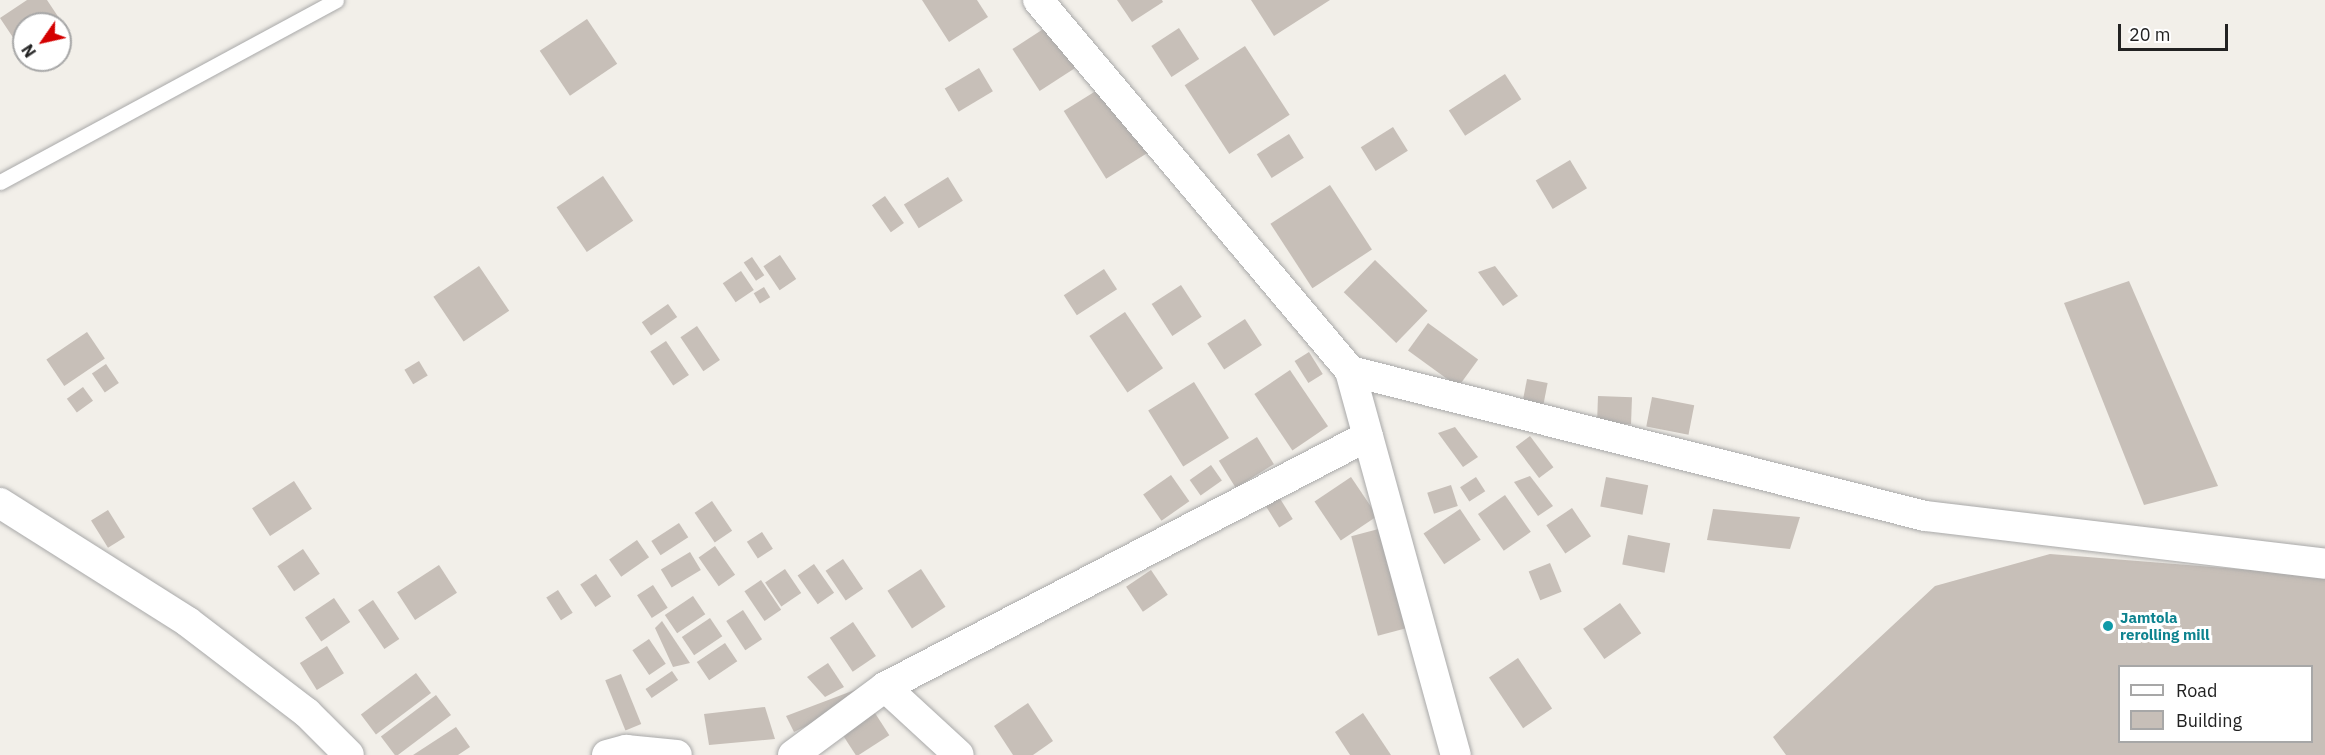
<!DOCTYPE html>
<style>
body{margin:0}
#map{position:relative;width:2325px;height:755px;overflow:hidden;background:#f2efe9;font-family:"IBM Plex Sans",sans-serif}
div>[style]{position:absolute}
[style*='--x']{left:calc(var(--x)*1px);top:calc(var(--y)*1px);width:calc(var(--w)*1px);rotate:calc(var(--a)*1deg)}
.building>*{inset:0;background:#c7bfb8;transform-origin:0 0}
.roads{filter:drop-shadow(0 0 2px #a9a9a9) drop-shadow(0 0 2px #a9a9a9)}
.service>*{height:15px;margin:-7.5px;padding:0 7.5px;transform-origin:7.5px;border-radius:7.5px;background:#fff}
.minor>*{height:30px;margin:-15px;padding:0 15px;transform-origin:15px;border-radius:15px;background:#fff}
.dots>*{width:16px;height:16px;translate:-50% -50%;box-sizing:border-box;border:3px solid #fff;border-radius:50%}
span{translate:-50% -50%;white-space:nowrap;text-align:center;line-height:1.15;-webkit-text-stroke:6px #fff;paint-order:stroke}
.culture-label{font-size:15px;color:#0d838f;font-weight:700}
.left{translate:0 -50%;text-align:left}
.legend{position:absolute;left:2118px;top:665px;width:195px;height:78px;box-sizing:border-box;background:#fff;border:2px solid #a7a7a7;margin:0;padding:8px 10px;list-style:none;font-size:18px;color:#222}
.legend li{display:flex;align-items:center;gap:12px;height:30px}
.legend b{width:30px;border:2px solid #a7a7a7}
.north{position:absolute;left:12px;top:12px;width:60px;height:60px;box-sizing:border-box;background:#fff;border:2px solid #a7a7a7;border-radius:50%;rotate:236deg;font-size:16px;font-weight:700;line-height:24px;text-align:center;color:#222}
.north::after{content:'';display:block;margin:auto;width:21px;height:27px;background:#d40000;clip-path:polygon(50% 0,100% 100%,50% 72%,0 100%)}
.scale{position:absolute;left:2118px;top:24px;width:110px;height:27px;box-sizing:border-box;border:3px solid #222;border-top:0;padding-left:8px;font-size:18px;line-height:21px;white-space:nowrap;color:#222;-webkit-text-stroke:4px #fff;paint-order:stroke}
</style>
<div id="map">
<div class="building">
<i style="clip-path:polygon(27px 0,47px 0,63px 24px,24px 24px,22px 51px,0 18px)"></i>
<i style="clip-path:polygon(922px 0,977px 0,988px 17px,949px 42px)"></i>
<i style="clip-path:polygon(1117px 0,1162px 0,1163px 2px,1132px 22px)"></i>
<i style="clip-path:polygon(1251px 0,1330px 0,1274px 36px)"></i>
<i style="left:587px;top:19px;width:54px;height:57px;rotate:56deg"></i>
<i style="left:1051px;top:24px;width:50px;height:46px;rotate:57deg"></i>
<i style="left:1179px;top:28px;width:37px;height:33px;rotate:57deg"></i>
<i style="left:1245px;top:46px;width:82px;height:72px;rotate:57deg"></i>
<i style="left:979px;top:68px;width:27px;height:40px;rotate:59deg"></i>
<i style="left:1505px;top:74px;width:30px;height:67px;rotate:57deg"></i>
<i style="left:1107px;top:84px;width:80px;height:51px;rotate:58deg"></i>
<i style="left:1393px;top:127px;width:28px;height:38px;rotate:58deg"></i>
<i style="left:1289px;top:134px;width:28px;height:38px;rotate:58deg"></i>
<i style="left:1570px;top:160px;width:33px;height:40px;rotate:59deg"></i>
<i style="left:603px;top:176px;width:54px;height:56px;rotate:56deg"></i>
<i style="left:948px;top:177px;width:28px;height:52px;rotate:58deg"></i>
<i style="left:1330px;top:185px;width:77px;height:71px;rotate:57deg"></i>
<i style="left:885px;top:196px;width:33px;height:16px;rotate:55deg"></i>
<i style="left:780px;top:255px;width:29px;height:20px;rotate:56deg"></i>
<i style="left:752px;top:257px;width:22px;height:10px;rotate:56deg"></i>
<i style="left:1375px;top:260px;width:73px;height:45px;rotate:44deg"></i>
<i style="left:479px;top:266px;width:54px;height:55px;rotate:56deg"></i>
<i style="clip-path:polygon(1495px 266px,1518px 296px,1503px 306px,1478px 272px)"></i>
<i style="left:1104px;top:269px;width:24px;height:48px;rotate:57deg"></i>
<i style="left:741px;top:271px;width:23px;height:22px;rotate:56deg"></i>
<i style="clip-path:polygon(2129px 281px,2218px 486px,2144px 505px,2064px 303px)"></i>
<i style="left:1181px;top:285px;width:38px;height:35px;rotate:57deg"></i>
<i style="left:764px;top:287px;width:12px;height:12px;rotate:59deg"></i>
<i style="left:668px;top:304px;width:16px;height:32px;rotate:55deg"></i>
<i style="left:1125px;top:312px;width:68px;height:43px;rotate:56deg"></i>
<i style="left:1245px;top:319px;width:31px;height:45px;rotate:57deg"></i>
<i style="left:1428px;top:323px;width:62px;height:34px;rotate:36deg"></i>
<i style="left:697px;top:326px;width:41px;height:20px;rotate:56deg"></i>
<i style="left:87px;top:332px;width:32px;height:49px;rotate:56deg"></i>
<i style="left:666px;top:341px;width:41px;height:19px;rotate:56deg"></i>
<i style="left:1309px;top:352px;width:26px;height:17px;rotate:58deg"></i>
<i style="left:419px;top:361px;width:17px;height:17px;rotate:59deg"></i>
<i style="left:106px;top:364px;width:23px;height:17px;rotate:56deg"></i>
<i style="left:1290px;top:370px;width:68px;height:43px;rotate:56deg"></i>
<i style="left:1527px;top:379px;width:21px;height:29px;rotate:11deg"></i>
<i style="left:1194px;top:382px;width:66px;height:54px;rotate:58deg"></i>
<i style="left:83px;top:387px;width:17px;height:20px;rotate:54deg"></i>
<i style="left:1598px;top:396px;width:34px;height:27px;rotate:2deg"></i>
<i style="left:1652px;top:397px;width:43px;height:30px;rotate:11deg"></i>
<i style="clip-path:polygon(1455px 427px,1478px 457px,1463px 467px,1438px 433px)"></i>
<i style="left:1530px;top:436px;width:39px;height:18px;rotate:53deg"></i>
<i style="left:1257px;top:437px;width:32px;height:45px;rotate:58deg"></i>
<i style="left:1211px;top:465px;width:19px;height:26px;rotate:55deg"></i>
<i style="left:1171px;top:475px;width:32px;height:34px;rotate:55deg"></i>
<i style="clip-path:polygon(1530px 476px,1553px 506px,1538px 516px,1514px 482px)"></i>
<i style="left:1351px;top:477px;width:47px;height:44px;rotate:56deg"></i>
<i style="left:1476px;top:477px;width:17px;height:19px;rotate:57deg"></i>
<i style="left:1606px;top:477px;width:43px;height:30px;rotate:11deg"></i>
<i style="left:294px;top:481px;width:33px;height:50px;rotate:57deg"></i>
<i style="left:1451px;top:485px;width:22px;height:25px;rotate:72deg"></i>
<i style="left:1505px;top:495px;width:45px;height:33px;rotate:55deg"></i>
<i style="left:1279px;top:497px;width:26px;height:16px;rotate:58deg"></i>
<i style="left:712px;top:501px;width:36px;height:21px;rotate:56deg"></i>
<i style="left:1572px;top:508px;width:34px;height:31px;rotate:56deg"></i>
<i style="left:1460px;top:509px;width:37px;height:44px;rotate:56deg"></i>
<i style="clip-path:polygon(1713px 509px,1800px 517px,1790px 549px,1707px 540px)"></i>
<i style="left:108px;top:510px;width:32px;height:20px;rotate:58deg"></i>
<i style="left:679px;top:523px;width:17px;height:33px;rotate:57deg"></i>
<i style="left:1386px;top:527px;width:103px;height:36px;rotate:75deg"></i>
<i style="left:762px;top:532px;width:20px;height:18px;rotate:57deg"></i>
<i style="left:1628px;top:535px;width:43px;height:30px;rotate:11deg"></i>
<i style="left:637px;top:540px;width:21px;height:34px;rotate:55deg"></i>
<i style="left:715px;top:546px;width:35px;height:20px;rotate:55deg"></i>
<i style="left:303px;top:549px;width:30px;height:31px;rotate:56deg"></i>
<i style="left:690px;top:552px;width:21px;height:34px;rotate:59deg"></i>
<i style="clip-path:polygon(evenodd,2050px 554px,2325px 576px,2325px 755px,1786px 755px,1773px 737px,1935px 586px,2050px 554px,2120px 666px,2312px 666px,2312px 742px,2120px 742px,2120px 666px)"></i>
<i style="left:843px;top:559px;width:36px;height:21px;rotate:56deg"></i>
<i style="left:1550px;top:563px;width:31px;height:23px;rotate:68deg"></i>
<i style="left:814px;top:564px;width:35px;height:20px;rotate:55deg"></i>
<i style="left:439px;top:565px;width:33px;height:50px;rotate:57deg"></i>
<i style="left:785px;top:569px;width:29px;height:24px;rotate:56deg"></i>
<i style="left:921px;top:569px;width:45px;height:40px;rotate:57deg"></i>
<i style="left:1151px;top:570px;width:30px;height:30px;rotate:56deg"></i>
<i style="left:596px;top:574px;width:27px;height:19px;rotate:56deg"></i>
<i style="left:761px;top:580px;width:36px;height:20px;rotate:56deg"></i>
<i style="left:653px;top:585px;width:27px;height:19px;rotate:57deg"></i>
<i style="left:558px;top:590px;width:27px;height:14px;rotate:57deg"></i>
<i style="left:693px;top:596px;width:22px;height:34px;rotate:56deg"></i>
<i style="left:334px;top:598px;width:29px;height:35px;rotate:56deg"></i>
<i style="left:373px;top:600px;width:47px;height:18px;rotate:56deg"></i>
<i style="left:1620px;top:603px;width:37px;height:45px;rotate:55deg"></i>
<i style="left:743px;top:610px;width:35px;height:20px;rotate:57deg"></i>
<i style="left:710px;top:618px;width:22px;height:34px;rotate:56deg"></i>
<i style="clip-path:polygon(662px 621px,690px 663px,673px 667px,655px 628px)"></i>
<i style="left:853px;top:622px;width:41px;height:28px;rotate:56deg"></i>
<i style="left:649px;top:639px;width:30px;height:20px;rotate:56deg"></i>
<i style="left:725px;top:643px;width:22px;height:34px;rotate:56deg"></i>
<i style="left:327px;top:646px;width:32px;height:32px;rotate:58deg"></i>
<i style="left:1518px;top:658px;width:61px;height:35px;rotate:56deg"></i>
<i style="clip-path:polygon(828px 663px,844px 687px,825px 697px,807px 677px)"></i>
<i style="left:672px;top:671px;width:11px;height:32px;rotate:56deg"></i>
<i style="left:416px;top:673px;width:25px;height:69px;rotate:53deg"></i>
<i style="left:621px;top:674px;width:54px;height:17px;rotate:68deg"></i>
<i style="clip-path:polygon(860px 688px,857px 702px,794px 732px,786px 716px)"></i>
<i style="left:436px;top:695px;width:25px;height:69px;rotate:53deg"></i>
<i style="clip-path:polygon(1028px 703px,1053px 741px,1033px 755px,1013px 755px,994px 726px)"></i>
<i style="clip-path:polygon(765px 707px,775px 739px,709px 745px,704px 714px)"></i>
<i style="left:873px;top:710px;width:30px;height:39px;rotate:57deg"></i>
<i style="clip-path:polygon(1363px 713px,1391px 755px,1350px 755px,1335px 732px)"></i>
<i style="clip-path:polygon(456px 727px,470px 747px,458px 755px,413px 755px)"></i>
</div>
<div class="roads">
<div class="service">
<i style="--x:0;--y:182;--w:382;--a:-28.4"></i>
</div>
<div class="minor">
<i style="--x:1038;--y:0;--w:485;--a:49.9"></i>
<i style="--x:1350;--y:371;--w:593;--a:14.15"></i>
<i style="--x:1925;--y:516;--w:403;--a:6.8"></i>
<i style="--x:1350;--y:371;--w:398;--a:74.6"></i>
<i style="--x:0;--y:503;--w:222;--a:32.3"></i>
<i style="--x:188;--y:622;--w:150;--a:37.4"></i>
<i style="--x:307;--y:713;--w:59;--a:45"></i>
<i style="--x:885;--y:687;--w:544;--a:-27.46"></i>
<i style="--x:607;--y:755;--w:20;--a:-15"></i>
<i style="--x:626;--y:750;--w:51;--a:5.6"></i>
<i style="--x:793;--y:755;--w:114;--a:-36.5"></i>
<i style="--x:885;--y:687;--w:100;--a:42.6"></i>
</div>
</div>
<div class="dots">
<i style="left:2108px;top:626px;background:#0f9aa8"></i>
</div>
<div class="culture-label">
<span class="left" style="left:2120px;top:626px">Jamtola<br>rerolling mill</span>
</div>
<ul class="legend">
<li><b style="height:8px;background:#fff"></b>Road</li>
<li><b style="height:16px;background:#c7bfb8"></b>Building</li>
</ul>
<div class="north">N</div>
<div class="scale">20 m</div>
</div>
